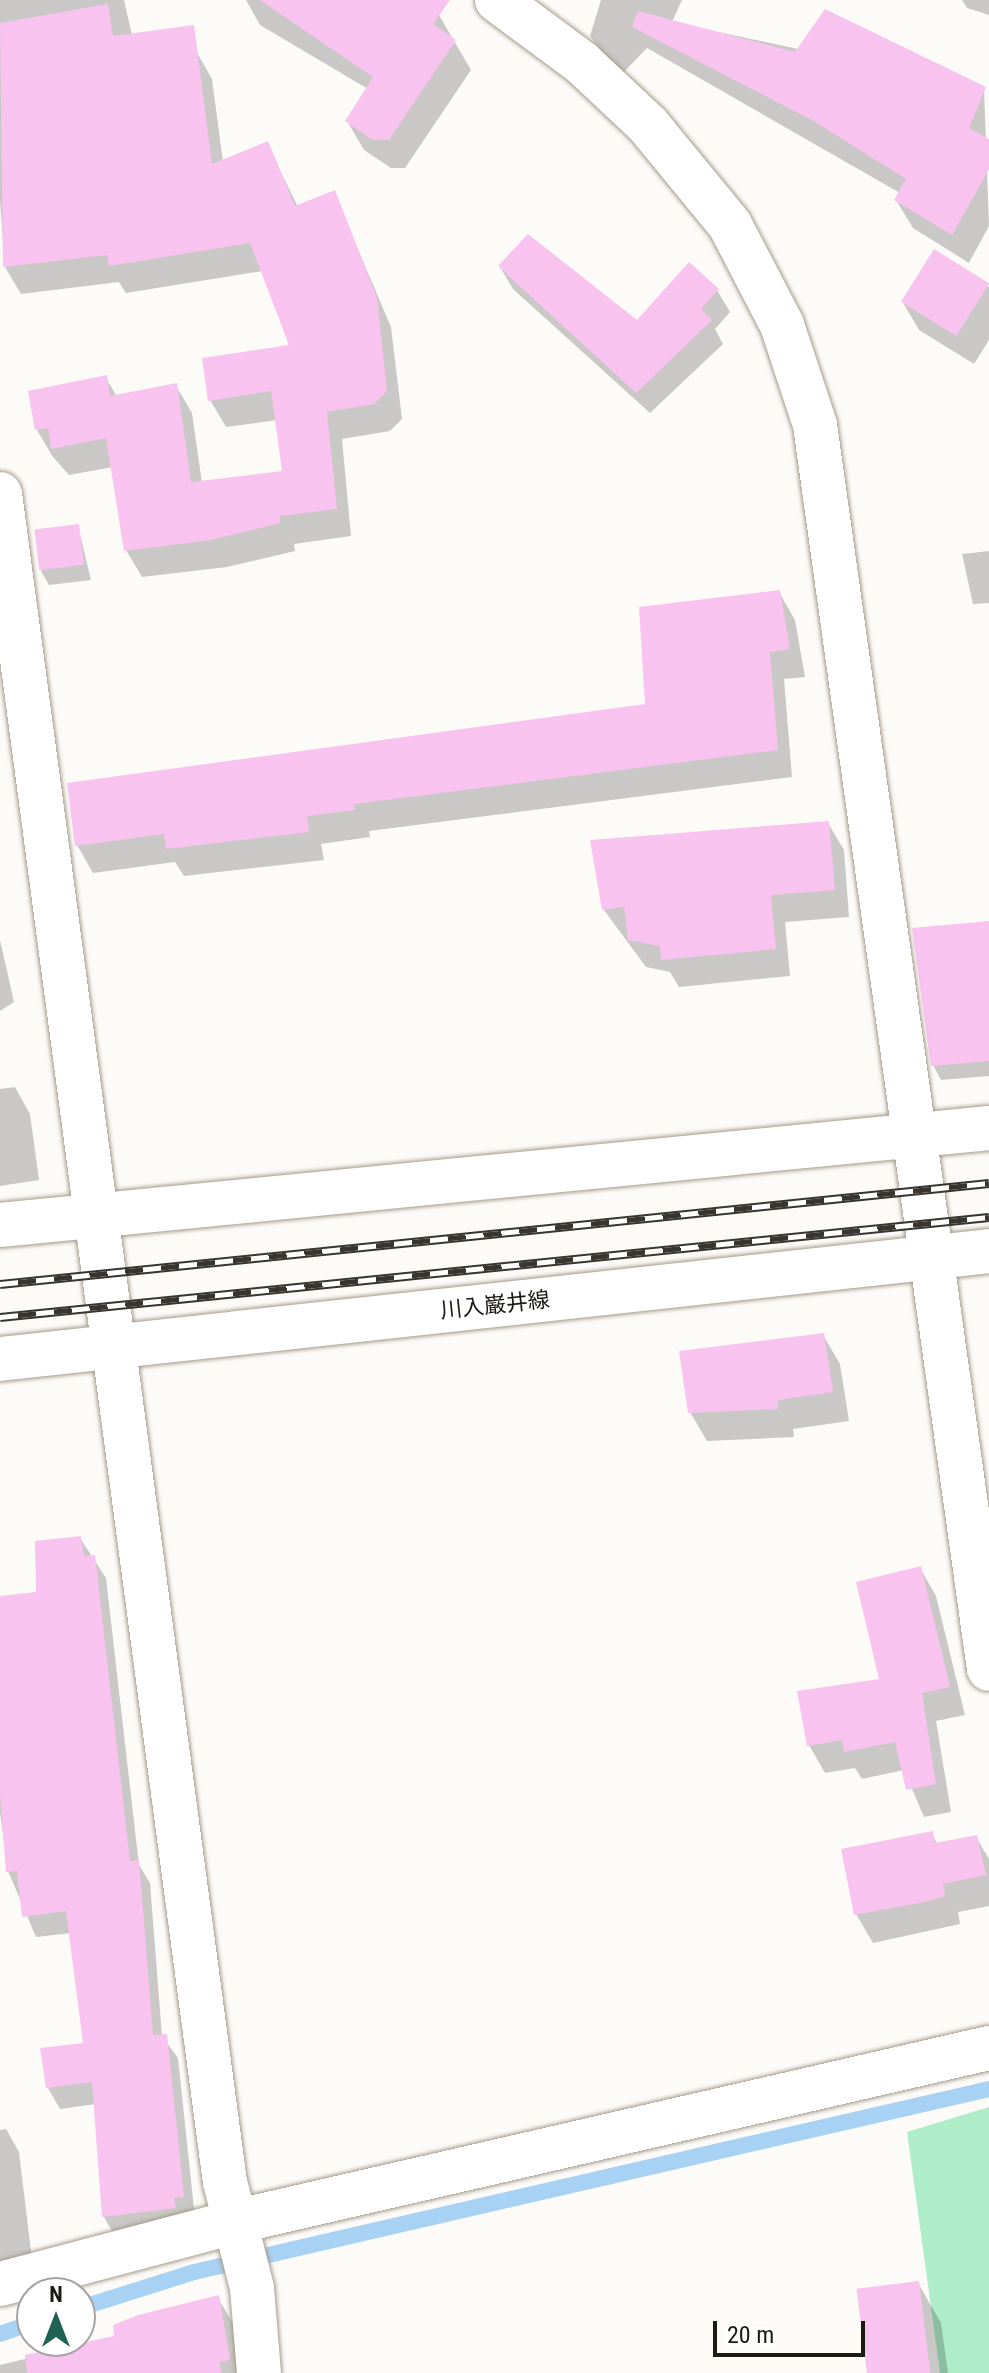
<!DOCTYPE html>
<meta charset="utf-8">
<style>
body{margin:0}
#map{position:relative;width:989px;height:2373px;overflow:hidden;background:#fdfbf8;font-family:"Roboto Condensed","Noto Sans JP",sans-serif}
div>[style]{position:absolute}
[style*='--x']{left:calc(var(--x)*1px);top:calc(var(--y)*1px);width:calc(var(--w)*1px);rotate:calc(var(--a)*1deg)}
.green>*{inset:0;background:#afedc8}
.shadow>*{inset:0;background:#0003}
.stream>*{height:16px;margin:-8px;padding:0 8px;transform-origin:8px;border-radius:8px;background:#a8d2f3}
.building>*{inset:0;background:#f9c3f0;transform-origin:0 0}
.roads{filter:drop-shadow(0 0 2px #a49b8b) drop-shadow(0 0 2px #a49b8b)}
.minor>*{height:44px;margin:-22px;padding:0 22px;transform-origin:22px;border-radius:22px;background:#fff}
.major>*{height:44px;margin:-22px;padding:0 22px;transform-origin:22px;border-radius:22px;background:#fff}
.rail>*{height:9px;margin-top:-4.5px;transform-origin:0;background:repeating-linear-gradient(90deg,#fff 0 18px,#38342f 0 36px);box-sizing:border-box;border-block:2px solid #38342f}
span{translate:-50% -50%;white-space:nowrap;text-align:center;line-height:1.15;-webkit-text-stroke:7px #fff;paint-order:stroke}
.street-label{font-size:22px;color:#1d1913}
.north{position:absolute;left:16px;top:2277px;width:80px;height:80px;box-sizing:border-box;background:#fff;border:2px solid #a5a3a1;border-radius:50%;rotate:0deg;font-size:22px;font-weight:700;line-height:32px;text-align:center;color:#1d1913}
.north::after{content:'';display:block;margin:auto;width:28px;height:36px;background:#1e6254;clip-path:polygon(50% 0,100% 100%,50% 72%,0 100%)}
.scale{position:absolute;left:713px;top:2321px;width:152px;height:36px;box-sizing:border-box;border:4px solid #1d1913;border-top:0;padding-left:10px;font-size:24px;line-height:28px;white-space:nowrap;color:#1d1913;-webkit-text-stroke:6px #fff;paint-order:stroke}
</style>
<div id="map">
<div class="green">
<i style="clip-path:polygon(989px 2107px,989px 2373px,940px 2373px,907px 2132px)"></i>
</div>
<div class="shadow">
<i style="clip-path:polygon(0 0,124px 0,132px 35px,196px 51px,212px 79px,223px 162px,267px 144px,298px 207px,334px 193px,391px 327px,402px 419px,390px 431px,342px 439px,351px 536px,294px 544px,295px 551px,227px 567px,142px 577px,126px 550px,113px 467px,69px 475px,53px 457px,37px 430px,106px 378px,117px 397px,176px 386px,192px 413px,202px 483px,284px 472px,277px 420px,226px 427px,210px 400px,292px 347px,263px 271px,126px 293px,119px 282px,21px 294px,5px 267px,0 201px)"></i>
<i style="clip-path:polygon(246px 0,417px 0,439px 15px,471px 70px,405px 168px,391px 168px,364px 150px,347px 121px,368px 89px,260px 25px)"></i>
<i style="clip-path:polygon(601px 0,682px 0,672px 22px,984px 89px,989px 226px,969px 263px,913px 228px,896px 200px,900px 193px,647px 48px,620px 76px,590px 36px)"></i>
<i style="clip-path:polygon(962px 0,989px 0,989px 15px,967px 8px)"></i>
<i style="clip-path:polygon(935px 251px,989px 287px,989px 340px,974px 364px,919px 330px,902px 301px)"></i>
<i style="clip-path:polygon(500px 267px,637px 322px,717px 290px,730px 312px,715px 329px,723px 344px,650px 413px,513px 289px)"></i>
<i style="clip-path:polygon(78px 526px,91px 580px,49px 585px,41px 571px)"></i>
<i style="clip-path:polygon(989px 551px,989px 603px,973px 604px,962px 554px)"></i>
<i style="clip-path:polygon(779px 592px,795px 620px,805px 677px,784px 679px,792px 777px,369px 831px,370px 837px,321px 844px,324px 860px,184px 876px,175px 862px,93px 873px,77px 845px,648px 706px)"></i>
<i style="clip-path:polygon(828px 823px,844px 850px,849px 917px,785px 922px,790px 976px,679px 987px,670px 972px,646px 967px,604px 910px)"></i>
<i style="clip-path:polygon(989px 923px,989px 1076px,941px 1080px,933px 1065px)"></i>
<i style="clip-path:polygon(0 940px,14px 1002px,0 1011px)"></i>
<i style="clip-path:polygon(15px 1087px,30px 1114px,39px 1180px,0 1186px,0 1089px)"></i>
<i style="clip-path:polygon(823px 1335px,840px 1364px,849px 1421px,793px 1429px,794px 1437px,707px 1441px,690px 1412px)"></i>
<i style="clip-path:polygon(80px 1538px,106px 1578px,139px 1865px,150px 1883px,162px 2036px,178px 2058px,195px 2218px,116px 2238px,104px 2217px,96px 2104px,60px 2109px,48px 2088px,85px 2045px,71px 1933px,36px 1937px,8px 1871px,0 1813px,0 1598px,38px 1593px)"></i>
<i style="clip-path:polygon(920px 1568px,936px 1596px,965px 1715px,936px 1721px,951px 1812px,924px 1817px,904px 1770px,862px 1779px,855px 1768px,825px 1773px,809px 1745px,882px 1681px)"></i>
<i style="clip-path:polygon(932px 1834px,938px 1845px,976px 1837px,989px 1859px,989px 1906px,958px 1912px,960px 1924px,873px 1943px,856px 1914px)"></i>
<i style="clip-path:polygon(6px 2129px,19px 2152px,34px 2276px,0 2287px,0 2130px)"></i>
<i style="clip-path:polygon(918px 2283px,941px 2323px,948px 2373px,871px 2373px)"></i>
<i style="clip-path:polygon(218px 2298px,233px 2323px,241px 2373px,0 2373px,0 2365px,116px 2337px)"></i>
</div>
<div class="stream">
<i style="--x:80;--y:2308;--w:120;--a:-17.5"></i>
<i style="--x:194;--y:2272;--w:816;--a:-12.96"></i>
<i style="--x:0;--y:2334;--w:34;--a:-19"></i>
</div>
<div class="building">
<i style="clip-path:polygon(260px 0,450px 0,433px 24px,456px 40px,389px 140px,373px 140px,345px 121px,373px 77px)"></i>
<i style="clip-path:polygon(108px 4px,113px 36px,194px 25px,212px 164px,268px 141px,295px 206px,335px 190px,377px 298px,387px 391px,374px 404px,327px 412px,337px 509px,280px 516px,280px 523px,211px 540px,124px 551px,106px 438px,51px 449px,48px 428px,35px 430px,28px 391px,107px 375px,110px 396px,177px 383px,191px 482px,282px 471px,271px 391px,208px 401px,202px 358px,289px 345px,250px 243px,109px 266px,107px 255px,3px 267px,0 23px)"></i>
<i style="clip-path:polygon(825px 9px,986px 87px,969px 128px,989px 139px,989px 169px,952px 235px,894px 200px,906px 179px,812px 120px,632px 27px,638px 11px,795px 52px)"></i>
<i style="clip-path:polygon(528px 234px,637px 320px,689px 262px,719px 289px,701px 309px,712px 320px,636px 393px,498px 266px)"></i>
<i style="left:934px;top:249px;width:65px;height:62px;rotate:32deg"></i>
<i style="left:79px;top:524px;width:41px;height:45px;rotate:83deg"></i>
<i style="clip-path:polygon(780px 590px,790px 649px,770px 652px,778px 750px,354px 804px,355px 810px,307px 816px,309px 832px,166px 849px,164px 834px,75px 846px,67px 783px,645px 704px,639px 607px)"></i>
<i style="clip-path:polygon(829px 821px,835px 890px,771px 895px,776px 949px,661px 960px,660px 946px,628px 940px,624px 907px,602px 910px,590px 840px)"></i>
<i style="clip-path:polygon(989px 921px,989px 1061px,931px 1066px,912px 928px)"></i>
<i style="clip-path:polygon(824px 1333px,833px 1392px,778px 1400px,778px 1409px,688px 1413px,679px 1351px)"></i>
<i style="clip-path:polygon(81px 1536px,84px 1556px,95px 1555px,130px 1861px,139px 1860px,153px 2035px,167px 2034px,184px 2197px,174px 2198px,176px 2208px,102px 2217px,92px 2082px,46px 2088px,40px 2048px,83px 2043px,66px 1911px,22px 1917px,17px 1871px,6px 1872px,0 1795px,0 1596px,36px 1592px,35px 1541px)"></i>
<i style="clip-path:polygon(921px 1566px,950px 1687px,922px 1693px,936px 1784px,906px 1790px,895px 1742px,844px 1752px,842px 1740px,807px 1746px,797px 1691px,879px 1679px,856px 1582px)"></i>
<i style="clip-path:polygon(933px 1831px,935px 1843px,977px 1835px,986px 1875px,943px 1884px,945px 1896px,925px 1902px,854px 1915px,841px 1849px)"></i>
<i style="left:919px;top:2281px;width:93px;height:63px;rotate:83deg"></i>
<i style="clip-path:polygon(219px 2295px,230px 2360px,219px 2362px,222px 2373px,27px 2373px,25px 2355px,114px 2336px,113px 2325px,138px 2315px)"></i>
</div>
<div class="roads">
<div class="minor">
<i style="--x:497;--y:0;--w:106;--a:36.5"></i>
<i style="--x:582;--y:63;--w:91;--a:43.2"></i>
<i style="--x:648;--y:125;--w:129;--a:50.6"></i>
<i style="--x:730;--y:225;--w:113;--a:62.5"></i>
<i style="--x:782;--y:325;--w:105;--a:71.7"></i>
<i style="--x:815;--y:425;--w:1256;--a:82.04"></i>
<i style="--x:0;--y:494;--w:1703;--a:82.41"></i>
<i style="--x:225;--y:2182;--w:109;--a:75.7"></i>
<i style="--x:252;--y:2288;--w:85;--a:85.3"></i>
<i style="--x:0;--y:2284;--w:242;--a:-14.8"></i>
<i style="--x:234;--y:2222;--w:775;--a:-12.98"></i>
</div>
<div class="major">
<i style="--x:0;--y:1225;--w:994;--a:-5.6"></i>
<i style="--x:0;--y:1359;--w:995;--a:-6.23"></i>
</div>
</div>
<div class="rail">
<i style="--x:0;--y:1284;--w:994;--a:-5.83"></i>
<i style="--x:0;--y:1317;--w:994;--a:-5.77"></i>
</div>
<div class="street-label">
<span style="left:495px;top:1305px;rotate:-6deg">川入巌井線</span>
</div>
<div class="north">N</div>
<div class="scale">20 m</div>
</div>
